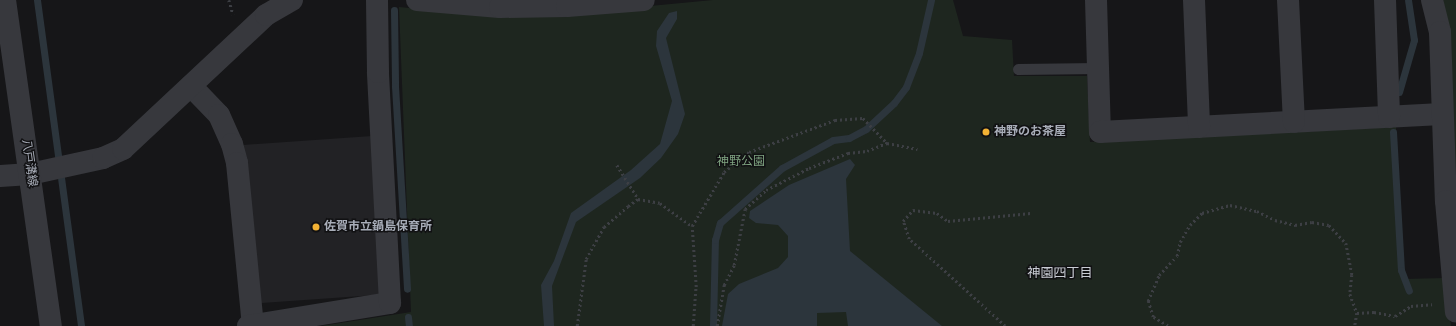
<!DOCTYPE html>
<meta charset="utf-8">
<style>
body{margin:0}
#map{position:relative;width:1456px;height:326px;overflow:hidden;background:#161618;font-family:Jost,"Noto Sans JP",sans-serif}
div>[style]{position:absolute}
[style*='--x']{left:calc(var(--x)*1px);top:calc(var(--y)*1px);width:calc(var(--w)*1px);rotate:calc(var(--a)*1deg)}
.built>*{inset:0;background:#222225;transform-origin:0 0}
.green>*{inset:0;background:#1e261f}
.water>*{inset:0;background:#2c353c}
.stream>*{height:7px;margin:-3.5px;padding:0 3.5px;transform-origin:3.5px;border-radius:3.5px;background:#2c353c}
.path>*{height:2.5px;margin-top:-1.25px;transform-origin:0;background:repeating-linear-gradient(90deg,#3d3f44 0 2px,transparent 0 5px)}
.service>*{height:11px;margin:-5.5px;padding:0 5.5px;transform-origin:5.5px;border-radius:5.5px;background:#37383d}
.minor>*{height:22px;margin:-11px;padding:0 11px;transform-origin:11px;border-radius:11px;background:#37383d}
.tertiary>*{height:22px;margin:-11px;padding:0 11px;transform-origin:11px;border-radius:11px;background:#37383d}
.dots>*{width:11px;height:11px;translate:-50% -50%;box-sizing:border-box;border:2px solid #111113;border-radius:50%}
span{translate:-50% -50%;white-space:nowrap;text-align:center;line-height:1.15;-webkit-text-stroke:3px #111113;paint-order:stroke}
.poi-label{font-size:12px;color:#a8adb8;font-weight:700}
.left{translate:0 -50%;text-align:left}
.park-label{font-size:12px;color:#7fa381}
.street-label{font-size:12px;color:#a8adb8}
.neighbourhood-label{font-size:13px;color:#c9ccd4}
</style>
<div id="map">
<div class="built">
<i style="left:372px;top:136px;width:159px;height:129px;rotate:86deg"></i>
</div>
<div class="green">
<i style="clip-path:polygon(713px 0,953px 0,963px 36px,1012px 40px,1014px 76px,1087px 76px,1090px 142px,1396px 127px,1405px 279px,1444px 278px,1451px 326px,321px 326px,411px 312px,399px 7px,483px 15px,566px 14px)"></i>
<i style="clip-path:polygon(1443px 0,1456px 0,1456px 230px,1451px 38px)"></i>
</div>
<div class="water">
<i style="clip-path:polygon(677px 11px,677px 19px,666px 38px,685px 114px,678px 134px,661px 158px,640px 178px,576px 222px,552px 286px,554px 326px,544px 326px,541px 285px,554px 261px,571px 213px,631px 170px,660px 144px,672px 101px,656px 46px,657px 31px,669px 13px)"></i>
<i style="clip-path:polygon(850px 159px,855px 165px,846px 179px,850px 251px,942px 326px,848px 326px,846px 312px,817px 313px,817px 326px,722px 326px,728px 294px,739px 284px,778px 268px,788px 257px,788px 236px,778px 225px,756px 223px,749px 218px,750px 211px,789px 185px)"></i>
</div>
<div class="stream">
<i style="--x:37;--y:0;--w:329;--a:82.3"></i>
<i style="--x:394;--y:10;--w:76;--a:89.2"></i>
<i style="--x:395;--y:86;--w:203;--a:86.6"></i>
<i style="--x:1399;--y:92;--w:54;--a:-73.9"></i>
<i style="--x:1414;--y:40;--w:40;--a:-98.5"></i>
<i style="--x:1393;--y:132;--w:138;--a:86.7"></i>
<i style="--x:1401;--y:270;--w:22;--a:69"></i>
<i style="--x:408;--y:317;--w:9;--a:84"></i>
<i style="--x:713;--y:326;--w:86;--a:-88.7"></i>
<i style="--x:715;--y:240;--w:18;--a:-74"></i>
<i style="--x:720;--y:223;--w:83;--a:-41.6"></i>
<i style="--x:782;--y:168;--w:58;--a:-28.8"></i>
<i style="--x:833;--y:140;--w:16;--a:-7"></i>
<i style="--x:849;--y:138;--w:19;--a:-28"></i>
<i style="--x:866;--y:129;--w:38;--a:-43"></i>
<i style="--x:894;--y:103;--w:20;--a:-53"></i>
<i style="--x:906;--y:87;--w:36;--a:-69"></i>
<i style="--x:919;--y:53;--w:54;--a:-77.2"></i>
</div>
<div class="path">
<i style="--x:229;--y:0;--w:15;--a:74"></i>
<i style="--x:617;--y:165;--w:40;--a:58"></i>
<i style="--x:1357;--y:313;--w:17;--a:-3"></i>
<i style="--x:1374;--y:312;--w:21;--a:11"></i>
<i style="--x:1395;--y:316;--w:19;--a:-32"></i>
<i style="--x:1411;--y:306;--w:21;--a:-5"></i>
<i style="--x:577;--y:326;--w:68;--a:-82.3"></i>
<i style="--x:586;--y:259;--w:37;--a:-61"></i>
<i style="--x:604;--y:227;--w:32;--a:-41"></i>
<i style="--x:628;--y:206;--w:12;--a:-35"></i>
<i style="--x:638;--y:199;--w:22;--a:10"></i>
<i style="--x:660;--y:203;--w:39;--a:36"></i>
<i style="--x:693;--y:326;--w:39;--a:-86"></i>
<i style="--x:696;--y:287;--w:61;--a:-93.8"></i>
<i style="--x:692;--y:226;--w:63;--a:-59.3"></i>
<i style="--x:724;--y:172;--w:32;--a:-39"></i>
<i style="--x:749;--y:152;--w:92;--a:-20.4"></i>
<i style="--x:835;--y:120;--w:28;--a:-4"></i>
<i style="--x:863;--y:118;--w:35;--a:46"></i>
<i style="--x:887;--y:143;--w:31;--a:11"></i>
<i style="--x:717;--y:326;--w:42;--a:-80.3"></i>
<i style="--x:724;--y:285;--w:22;--a:-63"></i>
<i style="--x:734;--y:265;--w:57;--a:-78.9"></i>
<i style="--x:745;--y:209;--w:28;--a:-42"></i>
<i style="--x:766;--y:190;--w:48;--a:-27.1"></i>
<i style="--x:809;--y:168;--w:42;--a:-21"></i>
<i style="--x:848;--y:153;--w:19;--a:-6"></i>
<i style="--x:867;--y:151;--w:22;--a:-22"></i>
<i style="--x:1005;--y:326;--w:130;--a:-137.8"></i>
<i style="--x:909;--y:239;--w:19;--a:-108"></i>
<i style="--x:903;--y:221;--w:15;--a:-48"></i>
<i style="--x:913;--y:210;--w:24;--a:7"></i>
<i style="--x:937;--y:213;--w:14;--a:36"></i>
<i style="--x:948;--y:221;--w:83;--a:-5.5"></i>
<i style="--x:1168;--y:326;--w:17;--a:-149"></i>
<i style="--x:1153;--y:317;--w:17;--a:-107"></i>
<i style="--x:1148;--y:301;--w:28;--a:-67"></i>
<i style="--x:1159;--y:275;--w:26;--a:-47"></i>
<i style="--x:1177;--y:256;--w:14;--a:-78"></i>
<i style="--x:1180;--y:242;--w:20;--a:-60"></i>
<i style="--x:1190;--y:225;--w:17;--a:-45"></i>
<i style="--x:1202;--y:213;--w:29;--a:-16"></i>
<i style="--x:1230;--y:205;--w:28;--a:13"></i>
<i style="--x:1257;--y:211;--w:20;--a:27"></i>
<i style="--x:1275;--y:220;--w:21;--a:14"></i>
<i style="--x:1295;--y:225;--w:17;--a:-10"></i>
<i style="--x:1312;--y:222;--w:17;--a:10"></i>
<i style="--x:1329;--y:225;--w:25;--a:47"></i>
<i style="--x:1346;--y:243;--w:33;--a:79"></i>
<i style="--x:1352;--y:275;--w:19;--a:96"></i>
<i style="--x:1350;--y:294;--w:20;--a:70"></i>
<i style="--x:1357;--y:313;--w:13;--a:99"></i>
</div>
<div class="service">
<i style="--x:1018;--y:69;--w:80;--a:-0.7"></i>
</div>
<div class="minor">
<i style="--x:417;--y:0;--w:83;--a:4.8"></i>
<i style="--x:500;--y:7;--w:67;--a:-0.9"></i>
<i style="--x:567;--y:6;--w:77;--a:-4.5"></i>
<i style="--x:1096;--y:0;--w:132;--a:88.3"></i>
<i style="--x:1100;--y:132;--w:342;--a:-3"></i>
<i style="--x:1194;--y:0;--w:127;--a:87.7"></i>
<i style="--x:1288;--y:0;--w:122;--a:87.2"></i>
<i style="--x:1385;--y:0;--w:117;--a:88"></i>
<i style="--x:1432;--y:0;--w:33;--a:76"></i>
<i style="--x:1440;--y:32;--w:169;--a:88"></i>
<i style="--x:1446;--y:201;--w:111;--a:84.9"></i>
<i style="--x:191;--y:86;--w:40;--a:46"></i>
<i style="--x:219;--y:115;--w:32;--a:66"></i>
<i style="--x:232;--y:144;--w:20;--a:75"></i>
<i style="--x:237;--y:163;--w:163;--a:84.4"></i>
<i style="--x:0;--y:176;--w:30;--a:-4"></i>
<i style="--x:30;--y:174;--w:75;--a:-12.4"></i>
<i style="--x:103;--y:158;--w:22;--a:-24"></i>
<i style="--x:123;--y:149;--w:196;--a:-43.1"></i>
<i style="--x:266;--y:15;--w:30;--a:-30"></i>
<i style="--x:248;--y:326;--w:144;--a:-9.2"></i>
<i style="--x:390;--y:303;--w:231;--a:-93"></i>
<i style="--x:378;--y:72;--w:72;--a:-90.8"></i>
</div>
<div class="tertiary">
<i style="--x:5;--y:0;--w:329;--a:82"></i>
</div>
<div class="dots">
<i style="left:986px;top:132px;background:#f2b134"></i>
<i style="left:316px;top:227px;background:#f2b134"></i>
</div>
<div class="poi-label">
<span class="left" style="left:994px;top:132px">神野のお茶屋</span>
<span class="left" style="left:324px;top:227px">佐賀市立鍋島保育所</span>
</div>
<div class="park-label">
<span style="left:741px;top:162px">神野公園</span>
</div>
<div class="street-label">
<span style="left:29px;top:163px;rotate:82deg">八戸溝線</span>
</div>
<div class="neighbourhood-label">
<span style="left:1060px;top:273px">神園四丁目</span>
</div>
</div>
